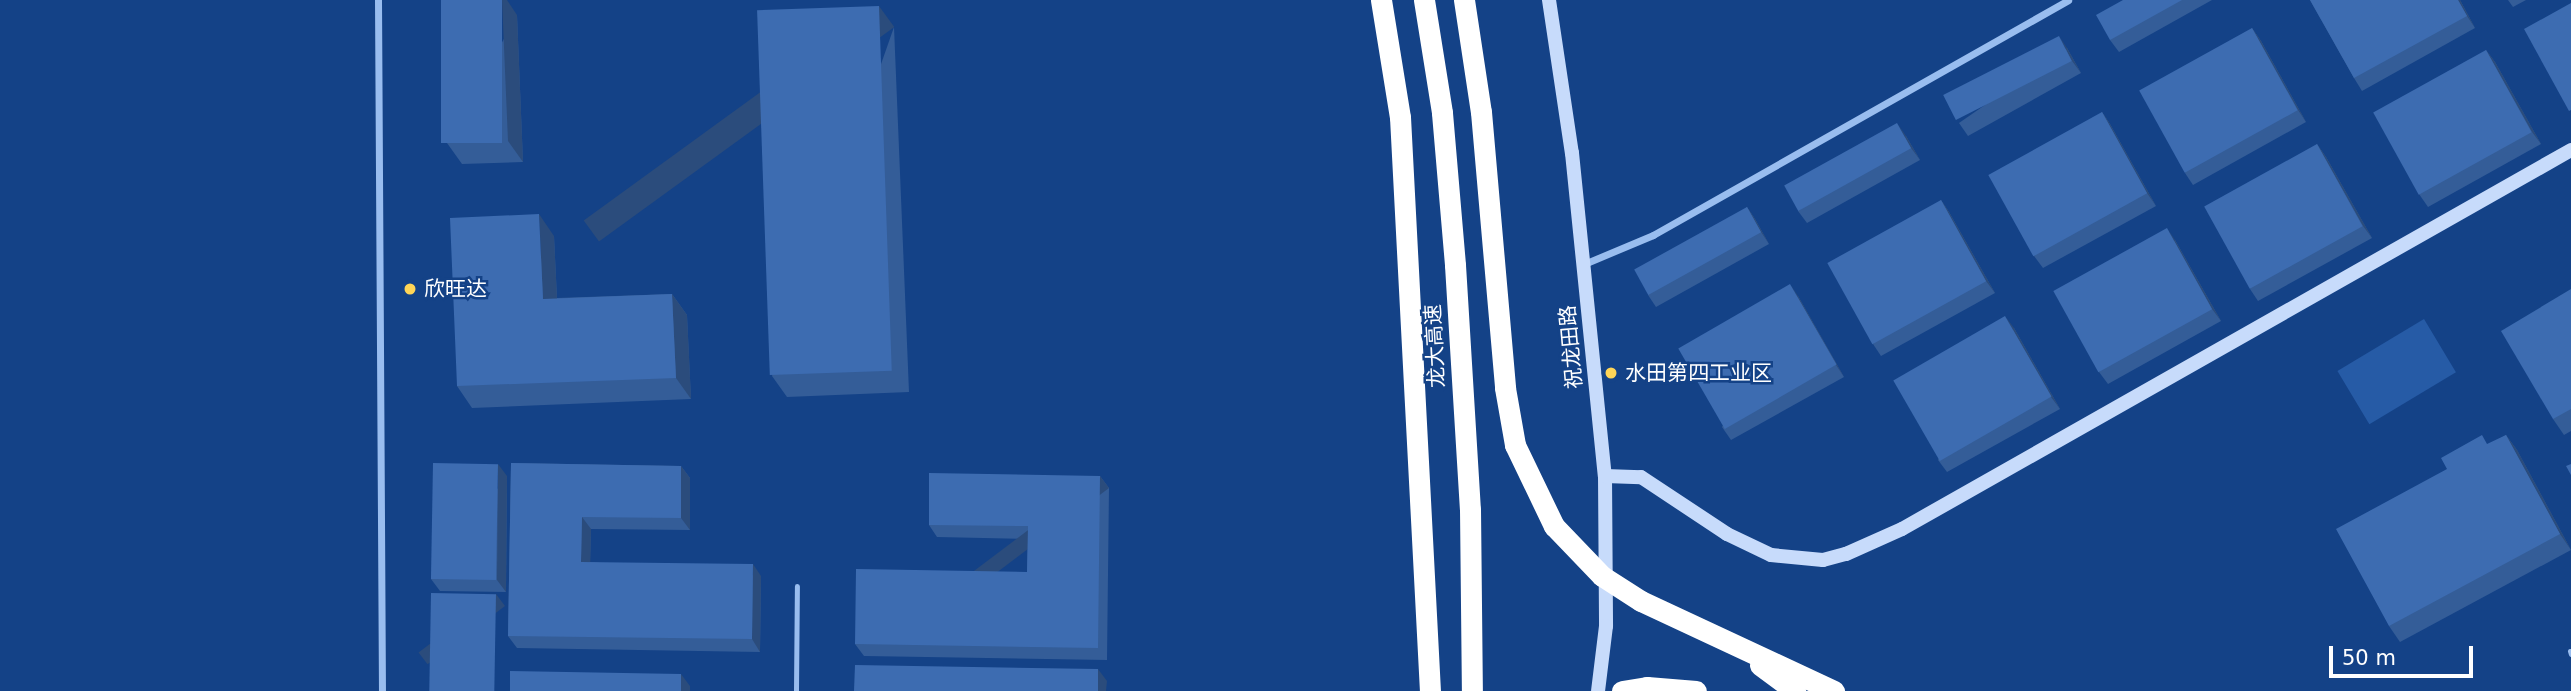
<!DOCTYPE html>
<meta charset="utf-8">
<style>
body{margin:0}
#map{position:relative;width:2571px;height:691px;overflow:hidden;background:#144287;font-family:"DejaVu Sans","Noto Sans SC",sans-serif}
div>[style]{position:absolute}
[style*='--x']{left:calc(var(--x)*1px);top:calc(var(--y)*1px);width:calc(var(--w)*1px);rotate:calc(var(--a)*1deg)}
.green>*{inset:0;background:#265ba6;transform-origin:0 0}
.lane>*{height:5px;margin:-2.5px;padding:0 2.5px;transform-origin:2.5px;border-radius:2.5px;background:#99bdef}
.street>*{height:7px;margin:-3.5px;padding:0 3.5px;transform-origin:3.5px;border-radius:3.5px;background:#99bdef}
.secondary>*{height:14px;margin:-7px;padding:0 7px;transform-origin:7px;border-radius:7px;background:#c7dbfb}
.highway>*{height:21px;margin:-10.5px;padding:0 10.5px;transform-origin:10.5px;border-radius:10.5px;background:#fff}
.highway-bridge>*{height:21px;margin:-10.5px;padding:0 10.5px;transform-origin:10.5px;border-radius:10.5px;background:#fff}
.wall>*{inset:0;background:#345d98}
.shaded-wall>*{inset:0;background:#2b4c7c;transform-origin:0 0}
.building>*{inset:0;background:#3d6cb1;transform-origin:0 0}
.dots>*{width:19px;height:19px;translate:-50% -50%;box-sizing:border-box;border:4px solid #144287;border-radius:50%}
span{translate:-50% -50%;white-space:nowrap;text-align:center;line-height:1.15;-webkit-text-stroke:5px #144287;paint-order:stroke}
.poi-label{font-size:21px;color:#fff}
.left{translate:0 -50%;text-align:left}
.street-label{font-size:21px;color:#fff}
.scale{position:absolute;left:2329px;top:646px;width:144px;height:32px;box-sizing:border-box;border:4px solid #fff;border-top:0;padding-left:9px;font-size:21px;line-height:24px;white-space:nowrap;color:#fff;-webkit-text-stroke:5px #144287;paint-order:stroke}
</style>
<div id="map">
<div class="green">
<i style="left:2424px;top:319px;width:62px;height:101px;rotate:59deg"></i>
</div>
<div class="lane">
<i style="--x:2570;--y:651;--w:3;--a:72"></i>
<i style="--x:796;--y:691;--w:105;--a:-89.5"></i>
</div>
<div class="street">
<i style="--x:378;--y:0;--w:691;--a:89.67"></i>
<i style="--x:1584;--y:264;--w:75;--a:-22.8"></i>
<i style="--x:1653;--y:235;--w:477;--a:-29.5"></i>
</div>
<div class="secondary">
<i style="--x:1549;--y:0;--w:155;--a:81.5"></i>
<i style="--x:1572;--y:153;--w:325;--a:84.2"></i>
<i style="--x:1605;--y:476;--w:150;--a:89.6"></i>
<i style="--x:1606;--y:626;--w:65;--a:97"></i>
<i style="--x:1605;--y:476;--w:36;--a:2"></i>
<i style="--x:1641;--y:477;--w:103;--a:33.5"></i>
<i style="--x:1727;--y:534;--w:49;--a:25.5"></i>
<i style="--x:1771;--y:555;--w:52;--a:5.5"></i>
<i style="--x:1823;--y:560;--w:24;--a:-15"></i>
<i style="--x:1846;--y:554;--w:61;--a:-24.1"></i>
<i style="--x:1902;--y:529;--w:769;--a:-29.53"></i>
</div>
<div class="highway">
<i style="--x:1381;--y:0;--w:119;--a:80.8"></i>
<i style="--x:1400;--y:117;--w:575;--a:87.01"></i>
<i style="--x:1424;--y:0;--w:114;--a:80.9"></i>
<i style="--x:1442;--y:113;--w:153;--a:85.1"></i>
<i style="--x:1455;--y:265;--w:244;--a:86.5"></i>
<i style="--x:1470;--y:509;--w:182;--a:89.4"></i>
<i style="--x:1464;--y:0;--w:113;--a:81.4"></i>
<i style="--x:1481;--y:112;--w:277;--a:85"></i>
<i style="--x:1641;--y:601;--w:213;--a:25"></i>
<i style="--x:1760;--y:665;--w:44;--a:36.6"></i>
<i style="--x:1622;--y:691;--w:25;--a:-9"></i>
<i style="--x:1647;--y:687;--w:49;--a:4.7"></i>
</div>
<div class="highway-bridge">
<i style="--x:1505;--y:388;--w:58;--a:80"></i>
<i style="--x:1515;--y:445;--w:90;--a:64.3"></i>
<i style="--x:1554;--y:526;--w:69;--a:46.2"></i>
<i style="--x:1602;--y:576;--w:46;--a:32.7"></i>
</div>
<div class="wall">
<i style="clip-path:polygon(2123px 0,2212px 0,2119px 52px,2110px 40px)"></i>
<i style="clip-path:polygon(2310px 0,2460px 0,2475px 28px,2362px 91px,2354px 78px)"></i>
<i style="clip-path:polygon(2508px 0,2526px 0,2513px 7px)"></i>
<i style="clip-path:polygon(517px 15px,523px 162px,462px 164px,447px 143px)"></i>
<i style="clip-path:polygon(894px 27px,909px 392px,787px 397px,772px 376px)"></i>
<i style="clip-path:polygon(2252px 28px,2261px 41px,2306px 122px,2193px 185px,2185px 173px)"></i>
<i style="clip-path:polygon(2067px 48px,2081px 73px,1968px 136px,1959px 123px)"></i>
<i style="clip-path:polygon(2486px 50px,2495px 62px,2541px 144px,2428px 207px,2419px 194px)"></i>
<i style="clip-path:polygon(2102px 112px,2110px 124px,2156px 206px,2043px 268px,2034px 256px)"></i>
<i style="clip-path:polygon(1906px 136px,1920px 160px,1807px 223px,1798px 211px)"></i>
<i style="clip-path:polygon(2317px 144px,2326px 157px,2372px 238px,2258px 301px,2250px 289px)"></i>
<i style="clip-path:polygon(1941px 200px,1949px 212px,1995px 293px,1881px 356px,1873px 344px)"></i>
<i style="clip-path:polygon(1747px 207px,1755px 219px,1769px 244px,1656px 307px,1648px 295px)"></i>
<i style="clip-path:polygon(554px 236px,557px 298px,672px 294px,687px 315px,691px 399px,472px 408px,457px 386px)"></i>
<i style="clip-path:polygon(2175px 240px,2221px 321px,2108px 384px,2099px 372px)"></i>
<i style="clip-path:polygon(2571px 289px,2571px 431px,2564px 435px,2553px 419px)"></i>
<i style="clip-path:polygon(1798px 296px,1844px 377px,1731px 440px,1722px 427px)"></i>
<i style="clip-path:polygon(2014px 328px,2060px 409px,1947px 472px,1938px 460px)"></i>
<i style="clip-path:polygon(2506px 435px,2517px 450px,2571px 550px,2400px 642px,2389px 626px,2447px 469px)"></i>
<i style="clip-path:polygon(511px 463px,681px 466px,690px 478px,690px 530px,591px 529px,590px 562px,761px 576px,760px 652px,517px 648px,508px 636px)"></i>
<i style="clip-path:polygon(507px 476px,506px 592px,440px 591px,431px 579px)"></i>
<i style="clip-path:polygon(1100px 476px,1109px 488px,1107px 660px,864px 656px,855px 644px,1027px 572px,1028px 539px,937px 537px,929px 525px)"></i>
</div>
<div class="shaded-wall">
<i style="clip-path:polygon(502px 0,507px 0,517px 15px,523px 162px,508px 141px)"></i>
<i style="clip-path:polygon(2458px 0,2460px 0,2475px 28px,2467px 16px)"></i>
<i style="left:879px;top:6px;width:26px;height:365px;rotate:54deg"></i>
<i style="clip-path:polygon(2252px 28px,2261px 41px,2306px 122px,2298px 110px)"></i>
<i style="clip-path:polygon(2059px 36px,2067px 48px,2081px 73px,2072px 61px)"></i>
<i style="clip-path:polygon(2486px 50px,2495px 62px,2541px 144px,2532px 132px)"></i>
<i style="clip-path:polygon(2102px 112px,2110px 124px,2156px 206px,2147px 193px)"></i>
<i style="clip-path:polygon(1897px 123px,1906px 136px,1920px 160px,1911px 148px)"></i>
<i style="clip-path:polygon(2317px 144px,2326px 157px,2372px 238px,2363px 226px)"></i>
<i style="clip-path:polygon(1941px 200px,1949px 212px,1995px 293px,1986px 281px)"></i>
<i style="clip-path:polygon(1747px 207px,1755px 219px,1769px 244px,1761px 232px)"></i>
<i style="clip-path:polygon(539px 214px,554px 236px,558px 320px,543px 299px)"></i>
<i style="clip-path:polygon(2167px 228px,2175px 240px,2221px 321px,2212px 309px)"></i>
<i style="clip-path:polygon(1790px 284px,1798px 296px,1844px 377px,1836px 365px)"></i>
<i style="clip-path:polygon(672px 294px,687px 315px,691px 399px,676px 378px)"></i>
<i style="clip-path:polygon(2005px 316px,2014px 328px,2060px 409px,2051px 397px)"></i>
<i style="clip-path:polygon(2506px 435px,2517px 450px,2571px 550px,2560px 534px)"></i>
<i style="clip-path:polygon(498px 464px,507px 476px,506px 592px,497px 580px)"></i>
<i style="clip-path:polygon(681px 466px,690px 478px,690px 530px,681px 518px)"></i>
<i style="left:1100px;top:476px;width:15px;height:172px;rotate:53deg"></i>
<i style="clip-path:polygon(582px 517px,591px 529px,590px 574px,581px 562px)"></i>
<i style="clip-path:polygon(753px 564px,761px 576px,760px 652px,752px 639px)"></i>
<i style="left:496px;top:594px;width:15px;height:97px;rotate:53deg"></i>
<i style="clip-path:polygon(1098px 669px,1107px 681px,1106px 691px,1098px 691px)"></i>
<i style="clip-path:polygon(681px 674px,690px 686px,690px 691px,681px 691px)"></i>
</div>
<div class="building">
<i style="left:441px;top:0;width:61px;height:143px"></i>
<i style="clip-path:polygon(2123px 0,2182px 0,2110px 40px,2096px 15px)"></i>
<i style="clip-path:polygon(2310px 0,2458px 0,2467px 16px,2354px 78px)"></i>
<i style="clip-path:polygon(2571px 3px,2571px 110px,2569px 111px,2524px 29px)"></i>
<i style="left:879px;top:6px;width:365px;height:122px;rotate:88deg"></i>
<i style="left:2252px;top:28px;width:94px;height:129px;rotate:61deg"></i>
<i style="left:2059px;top:36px;width:28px;height:130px;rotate:63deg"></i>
<i style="left:2486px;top:50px;width:94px;height:129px;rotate:61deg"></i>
<i style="left:2102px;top:112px;width:93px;height:130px;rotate:61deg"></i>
<i style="left:1897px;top:123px;width:29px;height:129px;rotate:61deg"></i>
<i style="left:2317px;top:144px;width:94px;height:129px;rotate:61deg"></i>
<i style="left:1941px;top:200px;width:93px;height:130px;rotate:61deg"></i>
<i style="left:1747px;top:207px;width:29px;height:129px;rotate:61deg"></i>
<i style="clip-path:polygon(539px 214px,543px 299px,672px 294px,676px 378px,457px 386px,450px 218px)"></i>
<i style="left:2167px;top:228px;width:93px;height:130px;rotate:61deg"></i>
<i style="left:1790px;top:284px;width:93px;height:129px;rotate:60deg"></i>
<i style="clip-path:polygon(2571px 289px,2571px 409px,2553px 419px,2501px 331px)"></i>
<i style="left:2005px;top:316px;width:93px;height:129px;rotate:60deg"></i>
<i style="clip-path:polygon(2482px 435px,2487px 444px,2506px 435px,2560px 534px,2389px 626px,2336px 529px,2447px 469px,2441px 458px)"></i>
<i style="left:433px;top:463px;width:65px;height:116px;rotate:1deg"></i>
<i style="clip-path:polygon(511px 463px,681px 466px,681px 518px,582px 517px,581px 562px,753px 564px,752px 639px,508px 636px)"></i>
<i style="clip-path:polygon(2571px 464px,2571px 475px,2566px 466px)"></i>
<i style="clip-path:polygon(929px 473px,1100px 476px,1098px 648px,855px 644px,856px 569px,1027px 572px,1028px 526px,929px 525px)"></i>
<i style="left:431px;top:593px;width:65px;height:98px;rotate:1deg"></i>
<i style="clip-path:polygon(855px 665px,1098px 669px,1098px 691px,854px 691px)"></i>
<i style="clip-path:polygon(510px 671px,681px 674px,681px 691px,510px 691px)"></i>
</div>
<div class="dots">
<i style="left:410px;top:289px;background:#ffd557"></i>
<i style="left:1611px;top:373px;background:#ffd557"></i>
</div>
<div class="poi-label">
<span class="left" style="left:424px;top:289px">欣旺达</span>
<span class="left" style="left:1625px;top:373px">水田第四工业区</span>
</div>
<div class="street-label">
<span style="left:1435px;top:346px;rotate:-93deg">龙大高速</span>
<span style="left:1571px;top:347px;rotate:-95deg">祝龙田路</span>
</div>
<div class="scale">50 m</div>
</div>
